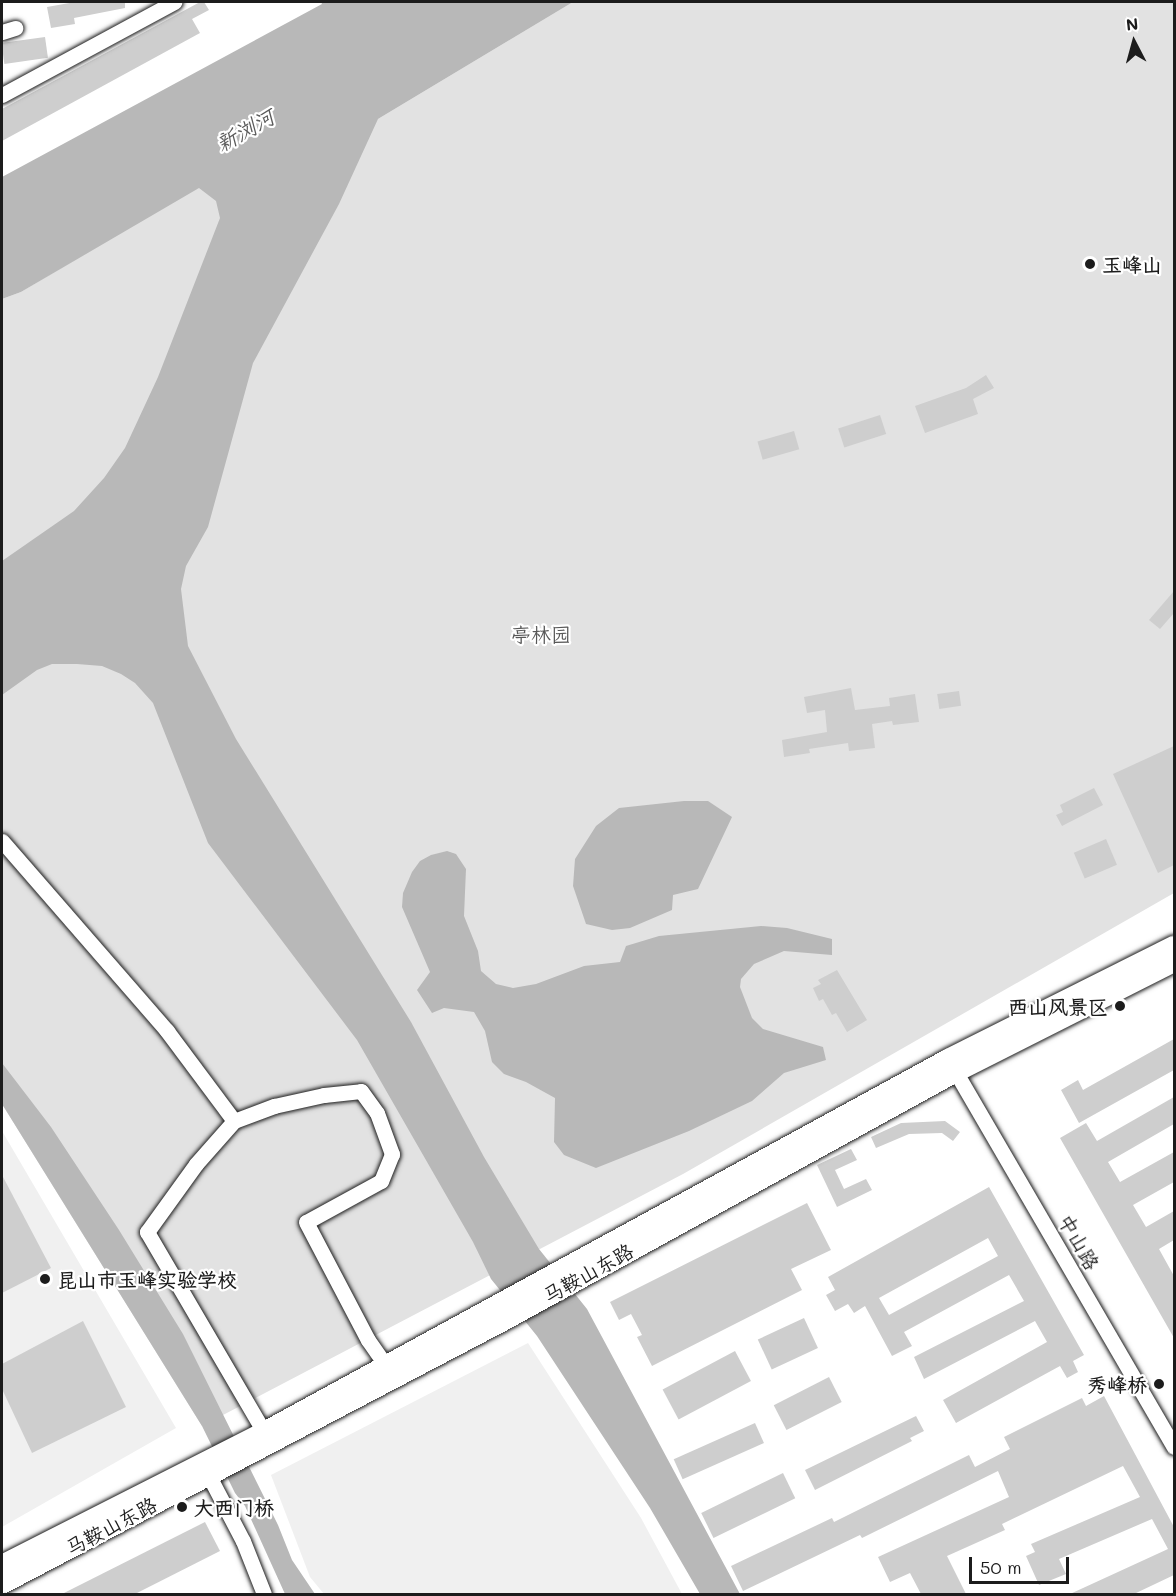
<!DOCTYPE html>
<meta charset="utf-8">
<style>
body{margin:0}
#map{position:relative;width:1176px;height:1596px;overflow:hidden;background:#fff;font-family:Mali,"LXGW WenKai TC",sans-serif}
div>[style]{position:absolute}
[style*='--x']{left:calc(var(--x)*1px);top:calc(var(--y)*1px);width:calc(var(--w)*1px);rotate:calc(var(--a)*1deg)}
.built>*{inset:0;background:#f0f0f0}
.green>*{inset:0;background:#e2e2e2}
.water>*{inset:0;background:#b8b8b8}
.building>*{inset:0;background:#cecece;transform-origin:0 0}
.roads{filter:drop-shadow(0 0 2px #1c1c1c) drop-shadow(0 0 2px #1c1c1c)}
.minor>*{height:15px;margin:-7.5px;padding:0 7.5px;transform-origin:7.5px;border-radius:7.5px;background:#fff}
.major>*{height:20px;margin:-10px;padding:0 10px;transform-origin:10px;border-radius:10px;background:#fff}
.dots>*{width:16px;height:16px;translate:-50% -50%;box-sizing:border-box;border:3px solid #fff;border-radius:50%}
span{translate:-50% -50%;white-space:nowrap;text-align:center;line-height:1.15;-webkit-text-stroke:4.5px #fff;paint-order:stroke}
.poi-label{font-size:20px;color:#1c1c1c;font-weight:700}
.left{translate:0 -50%;text-align:left}
.right{translate:-100% -50%;text-align:right}
.park-label{font-size:20px;color:#575757}
.street-label{font-size:20px;color:#1c1c1c}
.water-label{font-size:21px;color:#5a5a5a;font-style:italic}
.frame{position:absolute;inset:0;border:3px solid #1c1c1c;pointer-events:none}
.north{position:absolute;left:1104px;top:12px;width:60px;height:60px;-webkit-text-stroke:4px #fff;paint-order:stroke;rotate:354deg;font-size:16px;font-weight:700;line-height:24px;text-align:center;color:#1c1c1c}
.north::after{content:'';display:block;margin:auto;width:21px;height:27px;background:#1c1c1c;clip-path:polygon(50% 0,100% 100%,50% 72%,0 100%)}
.scale{position:absolute;left:969px;top:1557px;width:100px;height:27px;box-sizing:border-box;border:3px solid #1c1c1c;border-top:0;padding-left:8px;font-size:18px;line-height:21px;white-space:nowrap;color:#1c1c1c;-webkit-text-stroke:4px #fff;paint-order:stroke}
</style>
<div id="map">
<div class="built">
<i style="clip-path:polygon(2px 1131px,176px 1428px,2px 1527px)"></i>
<i style="clip-path:polygon(528px 1343px,641px 1518px,682px 1594px,324px 1594px,310px 1577px,271px 1475px)"></i>
</div>
<div class="green">
<i style="clip-path:polygon(573px 2px,1174px 2px,1174px 893px,683px 1174px,202px 1426px,2px 1104px,2px 299px,21px 292px,188px 192px,378px 119px)"></i>
</div>
<div class="water">
<i style="clip-path:polygon(321px 2px,573px 2px,378px 119px,339px 204px,253px 363px,208px 527px,186px 566px,181px 589px,188px 646px,236px 739px,411px 1022px,484px 1157px,539px 1249px,587px 1309px,740px 1594px,700px 1594px,650px 1508px,537px 1336px,491px 1279px,473px 1242px,357px 1040px,208px 843px,153px 703px,135px 683px,121px 674px,102px 666px,77px 664px,52px 664px,37px 670px,2px 695px,2px 561px,74px 511px,104px 478px,125px 448px,158px 377px,220px 218px,216px 201px,199px 188px,21px 292px,2px 299px,2px 177px,322px 4px)"></i>
<i style="clip-path:polygon(684px 801px,708px 801px,732px 817px,698px 889px,673px 895px,672px 910px,630px 928px,612px 930px,586px 924px,573px 886px,575px 859px,596px 826px,619px 808px)"></i>
<i style="clip-path:polygon(447px 851px,456px 854px,466px 869px,464px 916px,478px 951px,481px 971px,496px 984px,513px 988px,536px 984px,584px 966px,620px 962px,626px 946px,659px 936px,761px 926px,787px 928px,832px 939px,832px 955px,784px 951px,754px 964px,741px 979px,740px 987px,752px 1018px,763px 1029px,823px 1047px,826px 1060px,784px 1073px,752px 1101px,689px 1131px,596px 1168px,564px 1155px,554px 1142px,555px 1098px,526px 1082px,504px 1074px,492px 1062px,485px 1031px,474px 1012px,444px 1008px,432px 1013px,417px 990px,430px 972px,402px 907px,403px 893px,412px 872px,420px 861px,431px 855px)"></i>
<i style="clip-path:polygon(2px 1063px,51px 1127px,119px 1230px,183px 1334px,278px 1525px,292px 1560px,315px 1594px,285px 1594px,245px 1506px,235px 1493px,202px 1426px,2px 1104px)"></i>
</div>
<div class="building">
<i style="clip-path:polygon(75px 2px,125px 2px,125px 8px,74px 18px,75px 24px,51px 28px,47px 7px)"></i>
<i style="clip-path:polygon(200px 2px,204px 2px,209px 10px,192px 19px,200px 33px,2px 141px,2px 109px)"></i>
<i style="left:45px;top:37px;width:21px;height:44px;rotate:82deg"></i>
<i style="clip-path:polygon(986px 375px,994px 388px,973px 399px,978px 414px,925px 433px,915px 406px,966px 388px)"></i>
<i style="left:880px;top:415px;width:20px;height:44px;rotate:72deg"></i>
<i style="left:794px;top:431px;width:19px;height:38px;rotate:74deg"></i>
<i style="clip-path:polygon(1174px 591px,1174px 613px,1160px 629px,1149px 620px)"></i>
<i style="clip-path:polygon(851px 688px,855px 710px,890px 706px,889px 698px,915px 694px,919px 722px,893px 725px,892px 721px,872px 724px,875px 748px,849px 751px,848px 743px,809px 749px,810px 753px,784px 757px,782px 740px,827px 732px,825px 710px,807px 713px,804px 697px)"></i>
<i style="left:959px;top:691px;width:15px;height:22px;rotate:82deg"></i>
<i style="clip-path:polygon(1174px 746px,1174px 865px,1158px 873px,1113px 774px)"></i>
<i style="clip-path:polygon(1094px 788px,1103px 805px,1062px 826px,1056px 815px,1063px 812px,1060px 805px)"></i>
<i style="left:1106px;top:839px;width:28px;height:35px;rotate:67deg"></i>
<i style="clip-path:polygon(837px 970px,867px 1020px,847px 1032px,836px 1013px,832px 1015px,823px 999px,819px 1001px,813px 988px,821px 984px,818px 980px)"></i>
<i style="clip-path:polygon(1174px 1039px,1174px 1070px,1079px 1123px,1061px 1090px,1078px 1080px,1083px 1090px)"></i>
<i style="clip-path:polygon(1174px 1097px,1174px 1124px,1108px 1162px,1120px 1182px,1174px 1152px,1174px 1182px,1133px 1205px,1146px 1227px,1174px 1211px,1174px 1240px,1159px 1249px,1174px 1276px,1174px 1338px,1060px 1138px,1086px 1123px,1097px 1141px)"></i>
<i style="clip-path:polygon(945px 1121px,960px 1132px,953px 1141px,942px 1133px,909px 1134px,876px 1148px,871px 1137px,901px 1123px)"></i>
<i style="clip-path:polygon(851px 1149px,857px 1160px,835px 1170px,844px 1189px,866px 1179px,872px 1190px,837px 1207px,817px 1165px)"></i>
<i style="clip-path:polygon(2px 1175px,51px 1268px,2px 1293px)"></i>
<i style="clip-path:polygon(evenodd,989px 1187px,1084px 1355px,1073px 1361px,1078px 1372px,1067px 1378px,1060px 1366px,956px 1423px,943px 1400px,1047px 1342px,1035px 1321px,924px 1379px,914px 1357px,1024px 1301px,1009px 1275px,904px 1332px,912px 1346px,892px 1356px,865px 1306px,854px 1313px,848px 1304px,835px 1311px,826px 1295px,835px 1290px,828px 1277px,989px 1187px,988px 1238px,998px 1256px,889px 1315px,879px 1298px,988px 1238px)"></i>
<i style="clip-path:polygon(807px 1203px,831px 1250px,791px 1269px,802px 1290px,652px 1366px,637px 1337px,642px 1335px,631px 1314px,619px 1320px,610px 1302px)"></i>
<i style="left:804px;top:1318px;width:33px;height:51px;rotate:65deg"></i>
<i style="clip-path:polygon(83px 1321px,126px 1407px,32px 1453px,2px 1389px,2px 1364px)"></i>
<i style="left:735px;top:1351px;width:34px;height:82px;rotate:62deg"></i>
<i style="left:829px;top:1377px;width:28px;height:62px;rotate:63deg"></i>
<i style="clip-path:polygon(1104px 1396px,1174px 1527px,1174px 1575px,1134px 1594px,1070px 1594px,1168px 1549px,1152px 1519px,1059px 1559px,1066px 1574px,1039px 1585px,1026px 1556px,1035px 1552px,1031px 1544px,1140px 1497px,1123px 1466px,1002px 1524px,1005px 1530px,947px 1556px,966px 1594px,921px 1594px,910px 1573px,890px 1582px,878px 1557px,1009px 1497px,998px 1471px,862px 1538px,860px 1535px,743px 1591px,731px 1566px,832px 1518px,834px 1522px,969px 1455px,975px 1467px,1010px 1449px,1004px 1437px,1082px 1398px,1086px 1406px)"></i>
<i style="clip-path:polygon(916px 1416px,924px 1431px,910px 1438px,912px 1441px,815px 1490px,805px 1470px)"></i>
<i style="left:755px;top:1423px;width:22px;height:89px;rotate:66deg"></i>
<i style="left:783px;top:1473px;width:28px;height:91px;rotate:64deg"></i>
<i style="clip-path:polygon(205px 1522px,220px 1551px,135px 1594px,62px 1594px)"></i>
</div>
<div class="roads">
<div class="minor">
<i style="--x:2;--y:32;--w:14;--a:-17"></i>
<i style="--x:2;--y:95;--w:196;--a:-28.4"></i>
<i style="--x:2;--y:841;--w:252;--a:49"></i>
<i style="--x:167;--y:1031;--w:112;--a:53.3"></i>
<i style="--x:951;--y:1064;--w:443;--a:59.8"></i>
<i style="--x:264;--y:1432;--w:232;--a:-120.3"></i>
<i style="--x:147;--y:1232;--w:84;--a:-54.2"></i>
<i style="--x:196;--y:1164;--w:57;--a:-48.5"></i>
<i style="--x:234;--y:1121;--w:43;--a:-20.6"></i>
<i style="--x:274;--y:1106;--w:51;--a:-12.4"></i>
<i style="--x:324;--y:1095;--w:37;--a:-6"></i>
<i style="--x:361;--y:1091;--w:27;--a:54"></i>
<i style="--x:377;--y:1113;--w:44;--a:69.9"></i>
<i style="--x:392;--y:1154;--w:29;--a:112"></i>
<i style="--x:381;--y:1181;--w:85;--a:151.3"></i>
<i style="--x:306;--y:1222;--w:133;--a:62.3"></i>
<i style="--x:368;--y:1340;--w:32;--a:55"></i>
<i style="--x:209;--y:1476;--w:73;--a:62.4"></i>
<i style="--x:243;--y:1541;--w:57;--a:68.4"></i>
</div>
<div class="major">
<i style="--x:2;--y:1565;--w:294;--a:-26.9"></i>
<i style="--x:264;--y:1432;--w:779;--a:-28.6"></i>
<i style="--x:948;--y:1059;--w:253;--a:-26.6"></i>
<i style="--x:2;--y:1584;--w:568;--a:-27.69"></i>
<i style="--x:505;--y:1320;--w:515;--a:-28.81"></i>
<i style="--x:956;--y:1072;--w:244;--a:-26.8"></i>
</div>
</div>
<div class="dots">
<i style="left:1090px;top:264px;background:#1c1c1c"></i>
<i style="left:1120px;top:1006px;background:#1c1c1c"></i>
<i style="left:45px;top:1279px;background:#1c1c1c"></i>
<i style="left:1159px;top:1384px;background:#1c1c1c"></i>
<i style="left:182px;top:1507px;background:#1c1c1c"></i>
</div>
<div class="poi-label">
<span class="left" style="left:1102px;top:264px">玉峰山</span>
<span class="right" style="left:1108px;top:1006px">西山风景区</span>
<span class="left" style="left:57px;top:1279px">昆山市玉峰实验学校</span>
<span class="right" style="left:1147px;top:1384px">秀峰桥</span>
<span class="left" style="left:194px;top:1507px">大西门桥</span>
</div>
<div class="park-label">
<span style="left:541px;top:634px">亭林园</span>
</div>
<div class="street-label">
<span style="left:1079px;top:1242px;rotate:60deg">中山路</span>
<span style="left:588px;top:1273px;rotate:-29deg">马鞍山东路</span>
<span style="left:111px;top:1526px;rotate:-28deg">马鞍山东路</span>
</div>
<div class="water-label">
<span style="left:245px;top:130px;rotate:-29deg">新浏河</span>
</div>
<div class="frame"></div>
<div class="north">N</div>
<div class="scale">50 m</div>
</div>
